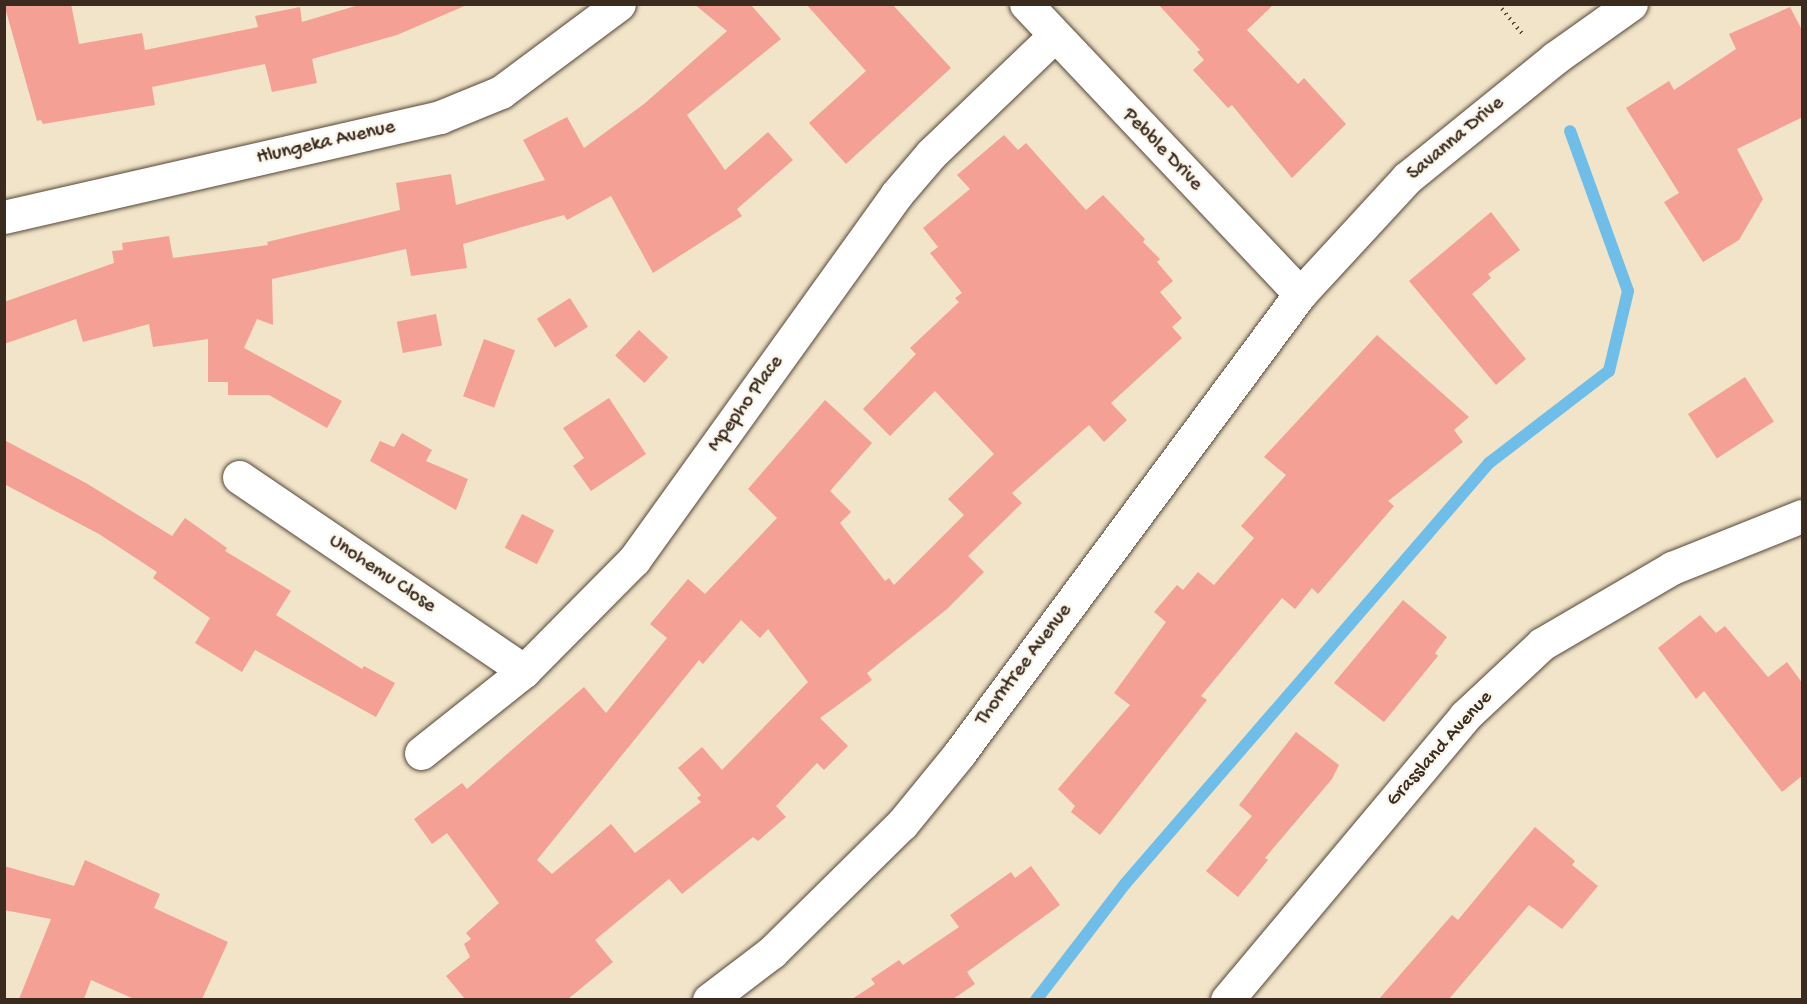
<!DOCTYPE html>
<style>
body{margin:0}
#map{position:relative;width:1807px;height:1004px;overflow:hidden;background:#f1e4c8;font-family:"Gochi Hand",sans-serif}
div>[style]{position:absolute}
[style*='--x']{left:calc(var(--x)*1px);top:calc(var(--y)*1px);width:calc(var(--w)*1px);rotate:calc(var(--a)*1deg)}
.stream>*{height:12px;margin:-6px;padding:0 6px;transform-origin:6px;border-radius:6px;background:#6ebee9}
.building>*{inset:0;background:#f4a095;transform-origin:0 0}
.path>*{height:4px;margin-top:-2px;transform-origin:0;background:repeating-linear-gradient(90deg,#564638 0 1.5px,transparent 0 6px)}
.roads{filter:drop-shadow(0 0 2px #564638) drop-shadow(0 0 2px #564638)}
.minor>*{height:33px;margin:-16.5px;padding:0 16.5px;transform-origin:16.5px;border-radius:16.5px;background:#fff}
span{translate:-50% -50%;white-space:nowrap;text-align:center;line-height:1.15;-webkit-text-stroke:5px #fbf7ec;paint-order:stroke}
.street-label{font-size:20px;color:#3b2a1e}
.frame{position:absolute;inset:0;border:6px solid #3b2a1e;pointer-events:none}
</style>
<div id="map">
<div class="stream">
<i style="--x:1036;--y:1000;--w:146;--a:-52.5"></i>
<i style="--x:1125;--y:884;--w:557;--a:-49.15"></i>
<i style="--x:1489;--y:463;--w:151;--a:-37.5"></i>
<i style="--x:1609;--y:371;--w:82;--a:-76.6"></i>
<i style="--x:1628;--y:291;--w:170;--a:-109.9"></i>
</div>
<div class="building">
<i style="clip-path:polygon(4px 4px,71px 4px,79px 44px,142px 33px,145px 50px,258px 27px,255px 16px,300px 7px,302px 22px,362px 4px,469px 4px,397px 35px,312px 59px,317px 83px,272px 92px,265px 64px,152px 87px,155px 105px,43px 124px,41px 120px,37px 121px)"></i>
<i style="clip-path:polygon(694px 4px,750px 4px,781px 39px,687px 115px,725px 170px,768px 132px,793px 160px,737px 209px,742px 216px,653px 273px,611px 196px,567px 220px,564px 215px,463px 244px,467px 268px,411px 276px,406px 249px,272px 279px,273px 325px,257px 319px,244px 348px,342px 401px,327px 428px,269px 395px,228px 395px,228px 382px,208px 382px,208px 339px,153px 347px,149px 324px,83px 342px,76px 319px,4px 344px,4px 302px,114px 263px,112px 251px,123px 250px,122px 243px,169px 236px,173px 258px,268px 245px,267px 242px,400px 210px,396px 183px,451px 174px,456px 205px,545px 180px,523px 140px,567px 117px,584px 148px,644px 104px,727px 31px)"></i>
<i style="clip-path:polygon(806px 4px,892px 4px,951px 68px,846px 164px,809px 123px,866px 71px)"></i>
<i style="clip-path:polygon(1158px 4px,1274px 4px,1247px 30px,1298px 84px,1304px 78px,1346px 124px,1292px 178px,1232px 105px,1228px 108px,1193px 70px,1204px 60px,1197px 52px,1200px 50px)"></i>
<i style="clip-path:polygon(1790px 7px,1803px 32px,1803px 117px,1737px 149px,1763px 199px,1739px 240px,1703px 262px,1664px 202px,1679px 193px,1626px 108px,1669px 81px,1674px 90px,1736px 49px,1729px 34px)"></i>
<i style="clip-path:polygon(evenodd,1004px 135px,1018px 150px,1026px 143px,1086px 210px,1103px 195px,1145px 239px,1143px 242px,1160px 259px,1157px 262px,1173px 281px,1160px 292px,1182px 318px,1172px 327px,1182px 338px,1111px 403px,1127px 420px,1104px 442px,1089px 425px,1012px 493px,1022px 503px,968px 556px,984px 572px,947px 609px,867px 673px,872px 680px,820px 718px,848px 746px,824px 770px,817px 763px,776px 806px,786px 817px,758px 841px,753px 837px,682px 894px,669px 879px,595px 940px,613px 962px,568px 999px,465px 999px,446px 976px,470px 957px,464px 944px,471px 939px,466px 933px,499px 903px,447px 833px,432px 844px,414px 819px,462px 783px,467px 789px,584px 687px,606px 713px,667px 638px,650px 624px,688px 579px,705px 594px,777px 518px,748px 489px,825px 400px,872px 443px,830px 491px,851px 512px,840px 523px,885px 581px,889px 578px,894px 585px,964px 515px,948px 499px,994px 454px,935px 391px,890px 436px,863px 409px,916px 354px,910px 348px,959px 302px,955px 298px,962px 293px,930px 253px,938px 247px,923px 228px,970px 189px,957px 175px,1004px 135px,741px 620px,760px 638px,768px 629px,808px 682px,722px 770px,702px 747px,678px 768px,701px 795px,697px 798px,701px 802px,635px 853px,611px 824px,552px 874px,537px 860px,699px 660px,703px 664px,741px 620px)"></i>
<i style="clip-path:polygon(1491px 212px,1520px 250px,1488px 274px,1491px 278px,1472px 294px,1526px 359px,1496px 385px,1409px 281px)"></i>
<i style="left:570px;top:298px;width:34px;height:39px;rotate:58deg"></i>
<i style="left:436px;top:314px;width:32px;height:40px;rotate:79deg"></i>
<i style="left:639px;top:330px;width:40px;height:35px;rotate:43deg"></i>
<i style="clip-path:polygon(1377px 335px,1469px 417px,1454px 430px,1463px 442px,1388px 501px,1394px 506px,1318px 594px,1312px 588px,1295px 609px,1282px 598px,1201px 696px,1207px 700px,1100px 835px,1071px 812px,1075px 806px,1058px 789px,1130px 705px,1114px 693px,1166px 622px,1154px 612px,1177px 585px,1183px 590px,1198px 572px,1214px 585px,1254px 538px,1241px 526px,1286px 475px,1264px 457px)"></i>
<i style="left:484px;top:339px;width:33px;height:61px;rotate:20deg"></i>
<i style="left:1745px;top:377px;width:53px;height:68px;rotate:57deg"></i>
<i style="clip-path:polygon(609px 398px,646px 454px,591px 491px,573px 466px,584px 458px,563px 428px)"></i>
<i style="clip-path:polygon(402px 433px,432px 450px,426px 461px,468px 479px,456px 510px,370px 461px,380px 441px,394px 447px)"></i>
<i style="clip-path:polygon(4px 440px,86px 483px,172px 536px,185px 518px,227px 548px,225px 551px,291px 591px,276px 615px,362px 669px,364px 666px,395px 683px,376px 717px,255px 650px,242px 672px,195px 643px,210px 618px,153px 578px,157px 572px,99px 534px,4px 484px)"></i>
<i style="left:522px;top:514px;width:36px;height:38px;rotate:27deg"></i>
<i style="clip-path:polygon(1403px 600px,1447px 637px,1435px 653px,1438px 656px,1384px 722px,1334px 683px)"></i>
<i style="clip-path:polygon(1700px 615px,1716px 633px,1725px 626px,1768px 677px,1787px 662px,1803px 684px,1803px 775px,1782px 792px,1704px 691px,1696px 699px,1658px 648px)"></i>
<i style="clip-path:polygon(1296px 732px,1339px 765px,1332px 779px,1265px 858px,1268px 860px,1238px 897px,1206px 871px,1252px 816px,1239px 805px)"></i>
<i style="clip-path:polygon(1535px 827px,1575px 861px,1572px 865px,1598px 886px,1562px 929px,1529px 905px,1449px 999px,1379px 999px,1452px 915px,1458px 920px)"></i>
<i style="clip-path:polygon(85px 860px,160px 894px,154px 908px,228px 942px,202px 999px,134px 999px,91px 980px,84px 999px,19px 999px,51px 919px,4px 910px,4px 866px,74px 886px)"></i>
<i style="clip-path:polygon(1031px 866px,1060px 905px,967px 972px,975px 984px,953px 999px,852px 999px,875px 984px,871px 979px,899px 960px,903px 965px,959px 927px,950px 915px,1011px 872px,1015px 878px)"></i>
</div>
<div class="path">
<i style="--x:1498;--y:4;--w:41;--a:50.9"></i>
</div>
<div class="roads">
<div class="minor">
<i style="--x:1026;--y:4;--w:399;--a:46.6"></i>
<i style="--x:4;--y:217;--w:447;--a:-12.9"></i>
<i style="--x:440;--y:117;--w:66;--a:-22.3"></i>
<i style="--x:501;--y:92;--w:147;--a:-36.7"></i>
<i style="--x:239;--y:477;--w:345;--a:34.2"></i>
<i style="--x:421;--y:753;--w:132;--a:-38.5"></i>
<i style="--x:524;--y:671;--w:156;--a:-45.3"></i>
<i style="--x:634;--y:560;--w:449;--a:-54.3"></i>
<i style="--x:896;--y:195;--w:54;--a:-49.5"></i>
<i style="--x:931;--y:154;--w:170;--a:-43.8"></i>
<i style="--x:709;--y:1000;--w:79;--a:-37.3"></i>
<i style="--x:772;--y:952;--w:182;--a:-44.6"></i>
<i style="--x:902;--y:824;--w:90;--a:-50.8"></i>
<i style="--x:959;--y:754;--w:573;--a:-53.45"></i>
<i style="--x:1300;--y:294;--w:158;--a:-47.3"></i>
<i style="--x:1407;--y:178;--w:191;--a:-39"></i>
<i style="--x:1555;--y:58;--w:93;--a:-35.4"></i>
<i style="--x:1227;--y:1000;--w:371;--a:-50"></i>
<i style="--x:1465;--y:716;--w:105;--a:-43.1"></i>
<i style="--x:1542;--y:644;--w:151;--a:-30.3"></i>
<i style="--x:1672;--y:568;--w:140;--a:-21.8"></i>
</div>
</div>
<div class="street-label">
<span style="left:1456px;top:139px;rotate:-40deg">Savanna Drive</span>
<span style="left:326px;top:143px;rotate:-13deg">Hlungeka Avenue</span>
<span style="left:1162px;top:150px;rotate:46deg">Pebble Drive</span>
<span style="left:746px;top:404px;rotate:-54deg">Mpepho Place</span>
<span style="left:382px;top:574px;rotate:34deg">Unohemu Close</span>
<span style="left:1024px;top:665px;rotate:-53deg">Thorntree Avenue</span>
<span style="left:1440px;top:749px;rotate:-48deg">Grassland Avenue</span>
</div>
<div class="frame"></div>
</div>
